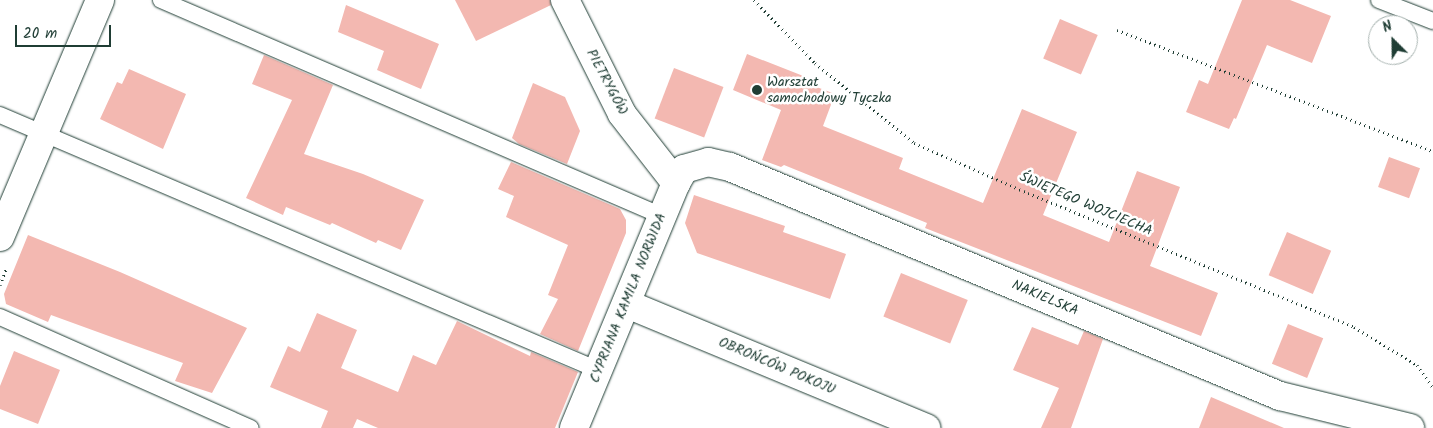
<!DOCTYPE html>
<meta charset="utf-8">
<style>
body{margin:0}
#map{position:relative;width:1433px;height:428px;overflow:hidden;background:#fff;font-family:Kalam,sans-serif}
div>[style]{position:absolute}
[style*='--x']{left:calc(var(--x)*1px);top:calc(var(--y)*1px);width:calc(var(--w)*1px);rotate:calc(var(--a)*1deg)}
.building>*{inset:0;background:#f3b8b1;transform-origin:0 0}
.path>*{height:3px;margin-top:-1.5px;transform-origin:0;background:repeating-linear-gradient(90deg,#1f3d34 0 1px,transparent 0 5px)}
.roads{filter:drop-shadow(0 0 1px #1f3d34) drop-shadow(0 0 1px #1f3d34)}
.lane>*{height:16px;margin:-8px;padding:0 8px;transform-origin:8px;border-radius:8px;background:#fff}
.street>*{height:28px;margin:-14px;padding:0 14px;transform-origin:14px;border-radius:14px;background:#fff}
.secondary>*{height:28px;margin:-14px;padding:0 14px;transform-origin:14px;border-radius:14px;background:#fff}
.dots>*{width:14px;height:14px;translate:-50% -50%;box-sizing:border-box;border:2px solid #fff;border-radius:50%}
span{translate:-50% -50%;white-space:nowrap;text-align:center;line-height:1.15;-webkit-text-stroke:5px #fff;paint-order:stroke}
.street-label{font-size:14px;color:#1f3d34}
.poi-label{font-size:14px;color:#1f3d34}
.left{translate:0 -50%;text-align:left}
.north{position:absolute;left:1368px;top:15px;width:50px;height:50px;box-sizing:border-box;background:#fff;border:1px solid #a5b1ae;border-radius:50%;rotate:337deg;font-size:14px;font-weight:700;line-height:20px;text-align:center;color:#1f3d34}
.north::after{content:'';display:block;margin:auto;width:18px;height:22px;background:#1f3d34;clip-path:polygon(50% 0,100% 100%,50% 72%,0 100%)}
.scale{position:absolute;left:15px;top:25px;width:96px;height:22px;box-sizing:border-box;border:2px solid #1f3d34;border-top:0;padding-left:6px;font-size:15px;line-height:18px;white-space:nowrap;color:#1f3d34;-webkit-text-stroke:4px #fff;paint-order:stroke}
</style>
<div id="map">
<div class="building">
<i style="clip-path:polygon(455px 0,550px 0,551px 5px,476px 41px)"></i>
<i style="clip-path:polygon(1242px 0,1290px 0,1331px 16px,1312px 63px,1267px 45px,1236px 119px,1234px 118px,1229px 129px,1186px 112px,1199px 80px,1208px 84px)"></i>
<i style="clip-path:polygon(346px 5px,439px 44px,421px 89px,377px 70px,384px 51px,338px 32px)"></i>
<i style="left:1060px;top:19px;width:41px;height:43px;rotate:23deg"></i>
<i style="clip-path:polygon(747px 54px,816px 81px,814px 86px,835px 94px,823px 126px,903px 158px,899px 169px,983px 203px,1022px 109px,1077px 132px,1043px 215px,1109px 242px,1137px 171px,1180px 187px,1150px 266px,1218px 293px,1201px 336px,925px 228px,927px 223px,784px 165px,781px 167px,762px 160px,781px 110px,733px 90px)"></i>
<i style="clip-path:polygon(264px 55px,333px 85px,304px 154px,363px 174px,424px 200px,401px 250px,378px 240px,376px 243px,332px 223px,330px 225px,286px 207px,283px 215px,246px 198px,292px 100px,252px 84px)"></i>
<i style="left:674px;top:68px;width:53px;height:54px;rotate:21deg"></i>
<i style="clip-path:polygon(129px 69px,186px 94px,163px 149px,100px 119px,117px 82px,122px 84px)"></i>
<i style="clip-path:polygon(533px 83px,565px 97px,580px 131px,567px 164px,519px 144px,512px 138px)"></i>
<i style="left:1389px;top:157px;width:33px;height:32px;rotate:20deg"></i>
<i style="clip-path:polygon(511px 162px,620px 209px,626px 220px,626px 233px,578px 351px,540px 334px,558px 299px,548px 295px,568px 245px,506px 217px,514px 196px,498px 189px)"></i>
<i style="clip-path:polygon(694px 195px,785px 226px,783px 232px,846px 254px,830px 299px,697px 253px,685px 223px)"></i>
<i style="left:1287px;top:232px;width:48px;height:47px;rotate:23deg"></i>
<i style="clip-path:polygon(28px 235px,120px 272px,247px 328px,212px 393px,175px 381px,183px 363px,51px 315px,48px 322px,6px 304px,4px 294px)"></i>
<i style="left:901px;top:273px;width:72px;height:47px;rotate:22deg"></i>
<i style="clip-path:polygon(317px 313px,357px 330px,341px 368px,398px 392px,413px 355px,436px 365px,457px 321px,530px 356px,531px 352px,578px 372px,555px 428px,378px 428px,357px 419px,353px 428px,321px 428px,328px 411px,270px 387px,288px 346px,300px 352px)"></i>
<i style="left:1288px;top:324px;width:38px;height:43px;rotate:22deg"></i>
<i style="clip-path:polygon(1032px 327px,1078px 345px,1084px 331px,1103px 339px,1071px 428px,1041px 428px,1059px 388px,1013px 370px)"></i>
<i style="clip-path:polygon(14px 351px,60px 370px,38px 424px,0 409px,0 386px)"></i>
<i style="clip-path:polygon(1211px 397px,1284px 428px,1199px 428px)"></i>
</div>
<div class="path">
<i style="--x:754;--y:0;--w:88;--a:45.9"></i>
<i style="--x:815;--y:63;--w:127;--a:38.9"></i>
<i style="--x:914;--y:143;--w:124;--a:23.7"></i>
<i style="--x:1028;--y:193;--w:352;--a:22.3"></i>
<i style="--x:1354;--y:327;--w:74;--a:31.1"></i>
<i style="--x:1417;--y:365;--w:28;--a:55"></i>
<i style="--x:1117;--y:30;--w:338;--a:21"></i>
<i style="--x:0;--y:285;--w:19;--a:-69"></i>
</div>
<div class="roads">
<div class="lane">
<i style="--x:161;--y:0;--w:546;--a:23.32"></i>
<i style="--x:1379;--y:0;--w:58;--a:21.3"></i>
<i style="--x:0;--y:115;--w:650;--a:23.09"></i>
<i style="--x:0;--y:317;--w:274;--a:23.9"></i>
</div>
<div class="street">
<i style="--x:565;--y:0;--w:127;--a:63.4"></i>
<i style="--x:622;--y:114;--w:88;--a:52"></i>
<i style="--x:0;--y:237;--w:257;--a:-67.1"></i>
<i style="--x:627;--y:304;--w:324;--a:22.5"></i>
</div>
<div class="secondary">
<i style="--x:574;--y:428;--w:265;--a:-67.4"></i>
<i style="--x:676;--y:183;--w:16;--a:-60"></i>
<i style="--x:684;--y:169;--w:25;--a:-16"></i>
<i style="--x:708;--y:162;--w:23;--a:13"></i>
<i style="--x:730;--y:167;--w:596;--a:22.61"></i>
<i style="--x:1280;--y:396;--w:134;--a:13.8"></i>
</div>
</div>
<div class="dots">
<i style="left:757px;top:90px;background:#1f3d34"></i>
</div>
<div class="street-label">
<span style="left:607px;top:82px;rotate:62deg">PIETRYGÓW</span>
<span style="left:1086px;top:204px;rotate:23deg">ŚWIĘTEGO WOJCIECHA</span>
<span style="left:628px;top:298px;rotate:-68deg">CYPRIANA KAMILA NORWIDA</span>
<span style="left:1045px;top:298px;rotate:23deg">NAKIELSKA</span>
<span style="left:777px;top:366px;rotate:23deg">OBROŃCÓW POKOJU</span>
</div>
<div class="poi-label">
<span class="left" style="left:767px;top:90px">Warsztat<br>samochodowy Tyczka</span>
</div>
<div class="north">N</div>
<div class="scale">20 m</div>
</div>
